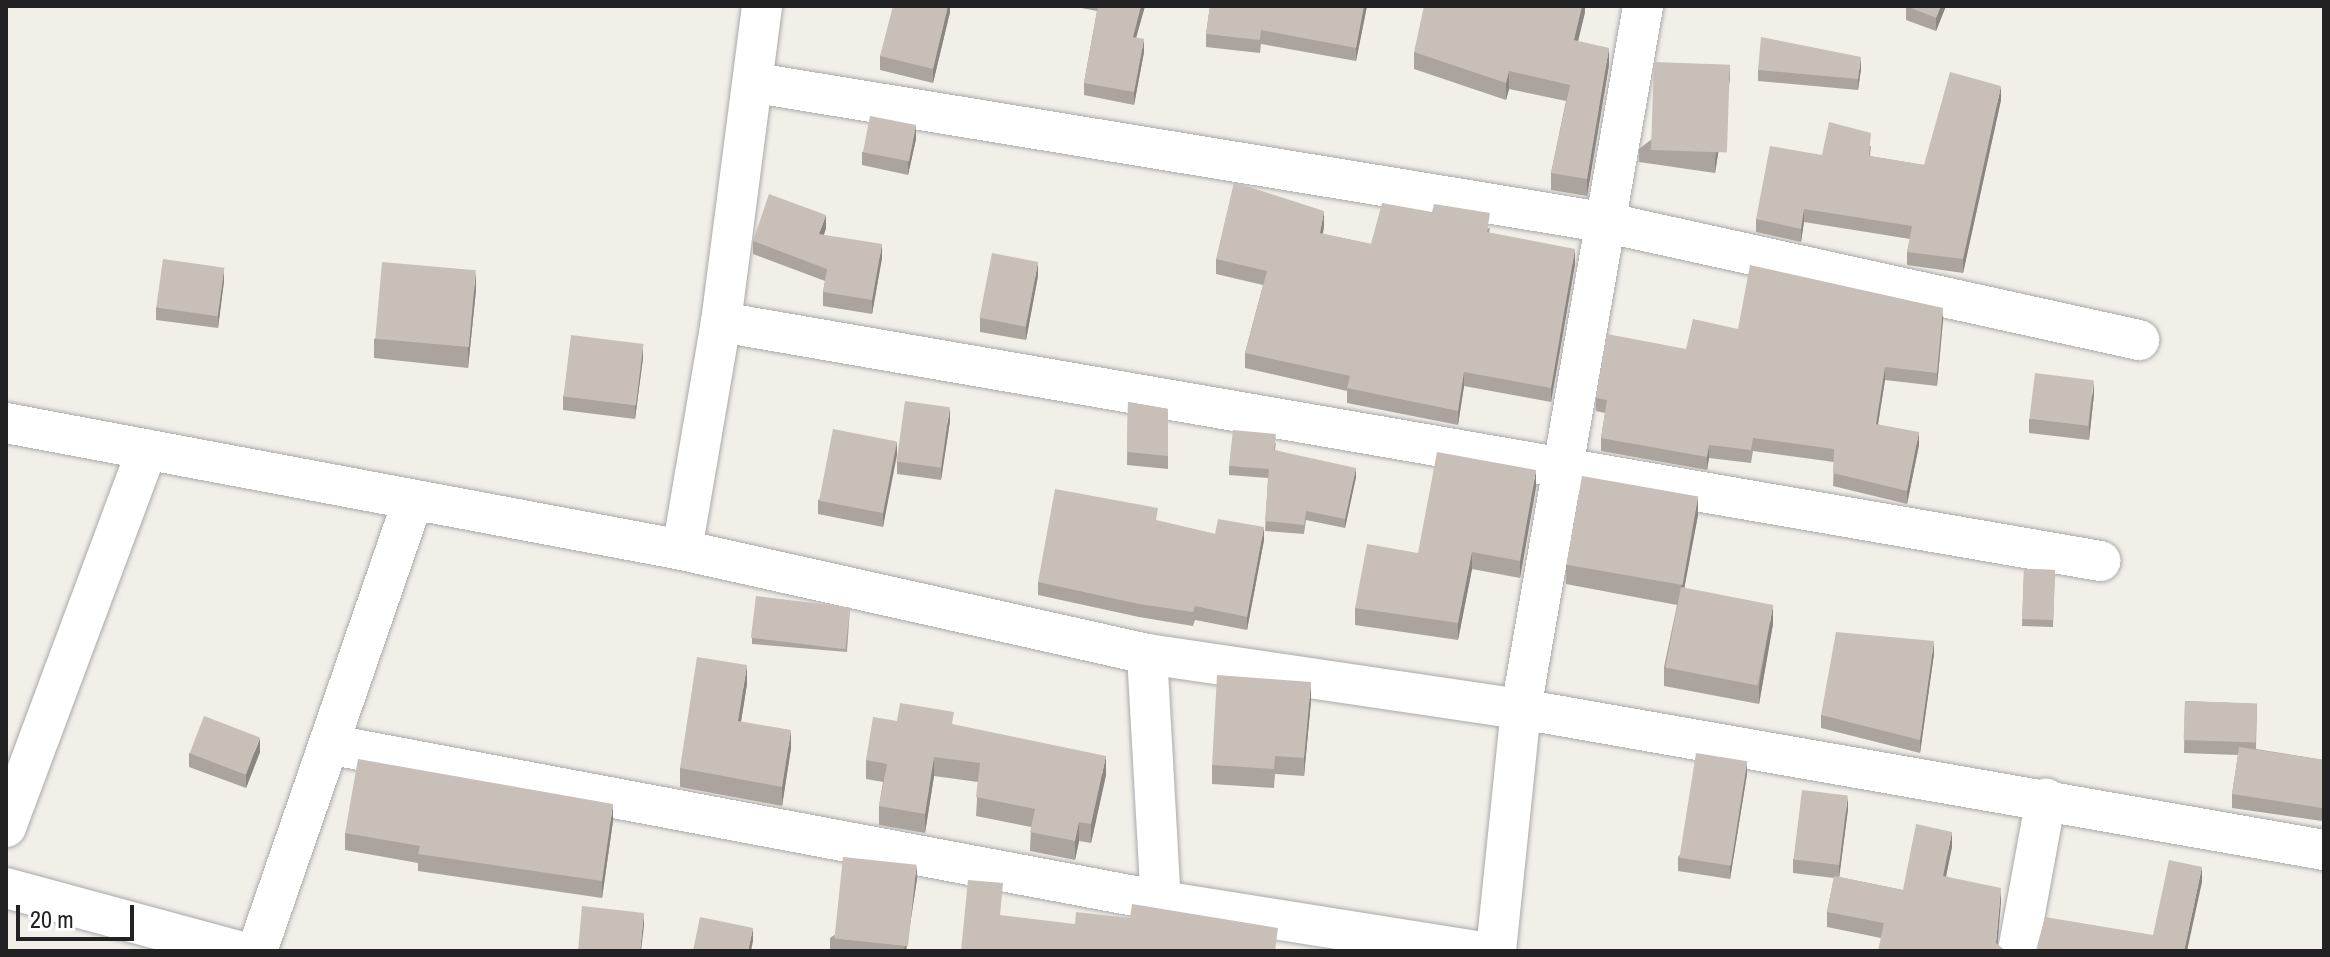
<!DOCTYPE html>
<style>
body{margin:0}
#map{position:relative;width:2330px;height:957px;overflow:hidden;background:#f2efe9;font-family:"Archivo Narrow",sans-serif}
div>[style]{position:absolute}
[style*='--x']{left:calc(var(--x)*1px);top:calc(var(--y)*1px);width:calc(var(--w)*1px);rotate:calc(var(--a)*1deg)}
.roads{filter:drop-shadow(0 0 2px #a9a9a9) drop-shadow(0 0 2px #a9a9a9)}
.street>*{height:40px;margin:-20px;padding:0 20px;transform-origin:20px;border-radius:20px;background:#fff}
.wall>*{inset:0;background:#aba49e;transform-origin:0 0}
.shaded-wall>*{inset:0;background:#8b8681}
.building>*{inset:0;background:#c7bfb8;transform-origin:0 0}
span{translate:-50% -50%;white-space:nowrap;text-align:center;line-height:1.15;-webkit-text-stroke:7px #fff;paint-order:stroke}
.frame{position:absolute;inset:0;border:8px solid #222;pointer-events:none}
.scale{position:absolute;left:16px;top:905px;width:118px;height:36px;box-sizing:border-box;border:4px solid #222;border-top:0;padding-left:10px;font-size:24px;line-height:28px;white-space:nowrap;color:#222;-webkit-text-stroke:6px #fff;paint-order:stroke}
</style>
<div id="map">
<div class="roads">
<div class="street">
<i style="--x:756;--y:83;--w:863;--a:9.33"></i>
<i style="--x:1608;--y:223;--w:544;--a:12.43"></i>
<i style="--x:721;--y:322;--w:1400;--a:9.83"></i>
<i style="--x:6;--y:423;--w:688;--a:10.64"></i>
<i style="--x:682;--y:550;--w:476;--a:12.6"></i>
<i style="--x:1147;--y:654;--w:378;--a:8.4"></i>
<i style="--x:1521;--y:709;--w:815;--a:9.96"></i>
<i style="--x:682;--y:550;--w:231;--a:-80.3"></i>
<i style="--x:721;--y:322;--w:319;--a:-82.6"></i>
<i style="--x:1147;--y:654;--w:247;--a:86.8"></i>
<i style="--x:333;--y:745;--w:843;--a:10.67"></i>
<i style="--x:1161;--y:901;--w:320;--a:9"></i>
<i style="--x:6;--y:827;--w:403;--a:-69.5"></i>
<i style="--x:6;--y:888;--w:240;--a:15.2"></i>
<i style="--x:257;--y:951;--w:476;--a:-70.9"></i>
<i style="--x:1496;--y:951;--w:243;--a:-84.1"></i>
<i style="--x:1521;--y:709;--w:714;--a:-80.15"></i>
<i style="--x:2018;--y:951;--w:155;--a:-79.6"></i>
</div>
</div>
<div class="wall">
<i style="clip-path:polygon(950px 6px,950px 12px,933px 83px,880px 70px,880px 56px)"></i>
<i style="clip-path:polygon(1071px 6px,1145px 6px,1136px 37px,1144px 52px,1134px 105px,1084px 95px,1084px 83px,1097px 11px)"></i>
<i style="clip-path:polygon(1210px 6px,1367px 6px,1356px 61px,1261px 44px,1260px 53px,1206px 47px,1206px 34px)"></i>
<i style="clip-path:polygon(1585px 6px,1585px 12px,1578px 41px,1609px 65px,1587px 196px,1551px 190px,1551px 173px,1566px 101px,1509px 89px,1506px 100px,1414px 69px,1414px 52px)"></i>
<i style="clip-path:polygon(1906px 6px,1946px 6px,1936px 31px,1906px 20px)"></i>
<i style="clip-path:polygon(1861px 69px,1858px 90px,1758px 81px,1758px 70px)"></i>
<i style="clip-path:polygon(1730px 78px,1715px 173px,1639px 162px,1639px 149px)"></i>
<i style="clip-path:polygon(2001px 100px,1963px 273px,1907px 265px,1907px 252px,1910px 239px,1804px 222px,1801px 242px,1756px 232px,1756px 219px,1822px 155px,1871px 146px,1870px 156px,1924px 165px)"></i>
<i style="clip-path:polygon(916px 139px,908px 175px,862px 165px,862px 152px)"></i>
<i style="clip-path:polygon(1324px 226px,1323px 234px,1371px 244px,1490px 228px,1489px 233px,1575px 264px,1551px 402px,1464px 386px,1458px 425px,1347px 403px,1347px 391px,1245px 368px,1245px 353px,1263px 285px,1216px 274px,1216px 259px)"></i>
<i style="clip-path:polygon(826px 228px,824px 235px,882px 258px,872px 314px,823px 306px,823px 292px,825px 281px,753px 254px,753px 241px)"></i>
<i style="clip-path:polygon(1038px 276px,1026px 340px,980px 332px,980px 318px)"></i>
<i style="clip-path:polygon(224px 281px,218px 328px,156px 320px,156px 307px)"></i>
<i style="clip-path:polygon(476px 290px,468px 368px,374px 358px,374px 339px)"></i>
<i style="clip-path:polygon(1943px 320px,1937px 386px,1885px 380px,1878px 424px,1919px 445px,1907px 504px,1833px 486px,1834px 462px,1753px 451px,1751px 463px,1709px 458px,1707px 470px,1601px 451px,1601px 438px,1605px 413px,1596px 411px,1596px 398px,1686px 349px,1738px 329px)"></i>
<i style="clip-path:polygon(643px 358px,635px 419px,563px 410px,563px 396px)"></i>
<i style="clip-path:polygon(2094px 394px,2089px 440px,2029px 433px,2029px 419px)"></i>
<i style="clip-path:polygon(1128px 402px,1168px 409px,1168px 469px,1127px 465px)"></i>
<i style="clip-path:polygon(950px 421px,941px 480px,897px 474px,897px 461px)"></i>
<i style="clip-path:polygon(897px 442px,883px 527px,818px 514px,818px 500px)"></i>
<i style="clip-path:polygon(1276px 443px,1275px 450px,1356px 477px,1345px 528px,1306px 520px,1304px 534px,1265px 531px,1268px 478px,1229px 475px,1229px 466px)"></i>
<i style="clip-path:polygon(1536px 487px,1520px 578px,1472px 569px,1458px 640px,1355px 625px,1355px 608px,1418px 553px)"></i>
<i style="clip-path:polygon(1698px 515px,1684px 588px,1773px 624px,1759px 704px,1664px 686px,1664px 667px,1677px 605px,1566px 584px,1566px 565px)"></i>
<i style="clip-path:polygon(1158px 521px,1215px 534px,1264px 540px,1247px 630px,1195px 620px,1193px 626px,1139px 617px,1038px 595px,1038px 582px)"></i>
<i style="left:2024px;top:569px;width:31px;height:57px;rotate:2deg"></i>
<i style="clip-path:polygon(850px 608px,847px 652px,752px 644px,752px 638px)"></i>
<i style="clip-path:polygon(1934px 654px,1920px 753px,1821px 728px,1821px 715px)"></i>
<i style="clip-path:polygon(747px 684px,741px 722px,791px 748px,782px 806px,680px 787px,680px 768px)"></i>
<i style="clip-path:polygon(1311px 701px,1304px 776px,1275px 774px,1274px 788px,1212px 784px,1212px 765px)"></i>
<i style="clip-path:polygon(2185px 701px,2257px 704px,2256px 749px,2324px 760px,2324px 806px,2322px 821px,2232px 808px,2232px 794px,2238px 755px,2184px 753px)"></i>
<i style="clip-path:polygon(897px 721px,954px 725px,1106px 775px,1091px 843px,1079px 841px,1075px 860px,1030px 851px,1031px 827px,976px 816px,978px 782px,934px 776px,925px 833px,879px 825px,879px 806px,883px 782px,866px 779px,866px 760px)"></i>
<i style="clip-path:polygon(260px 752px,246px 788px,189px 767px,189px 753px)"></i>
<i style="clip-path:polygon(1747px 774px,1730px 879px,1678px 871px,1678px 857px)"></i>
<i style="clip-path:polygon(1848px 809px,1839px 877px,1903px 890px,1952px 847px,1946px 876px,2001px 903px,1881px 938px,1827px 927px,1827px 912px,1834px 878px,1793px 873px,1793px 859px)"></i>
<i style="clip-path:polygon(613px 821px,602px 898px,418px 871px,418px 863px,345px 850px,345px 833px)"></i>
<i style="clip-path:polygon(917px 879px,906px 951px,830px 951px,830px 938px)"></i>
</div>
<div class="shaded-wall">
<i style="clip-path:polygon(948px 6px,950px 6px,950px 12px,933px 83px,933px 69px)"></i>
<i style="clip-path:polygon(1141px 6px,1145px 6px,1133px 49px,1133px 37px)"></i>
<i style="clip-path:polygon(1364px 6px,1367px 6px,1356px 61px,1356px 48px)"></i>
<i style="clip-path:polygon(1582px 6px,1585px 6px,1585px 12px,1574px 58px,1574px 40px)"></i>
<i style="clip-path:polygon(1941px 6px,1946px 6px,1936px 31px,1936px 18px)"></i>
<i style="clip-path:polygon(1144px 39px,1144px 52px,1134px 105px,1134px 92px)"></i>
<i style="clip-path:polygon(1609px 48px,1609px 65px,1587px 196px,1587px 179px)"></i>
<i style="clip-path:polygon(1861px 57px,1861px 69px,1858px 90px,1858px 79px)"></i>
<i style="clip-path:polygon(1730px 65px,1730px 78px,1715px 173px,1715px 160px)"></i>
<i style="clip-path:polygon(1509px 71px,1509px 89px,1506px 100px,1506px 83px)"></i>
<i style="clip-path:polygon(2001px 86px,2001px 100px,1963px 273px,1963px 259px)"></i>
<i style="clip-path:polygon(916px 125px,916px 139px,908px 175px,908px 162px)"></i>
<i style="clip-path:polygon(1804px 209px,1804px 222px,1801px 242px,1801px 229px)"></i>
<i style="clip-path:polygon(1324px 211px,1324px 226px,1320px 248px,1320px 233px)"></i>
<i style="clip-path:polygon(826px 215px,826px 228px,819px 248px,819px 234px)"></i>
<i style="clip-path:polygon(882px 244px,882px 258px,872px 314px,872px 300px)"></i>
<i style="clip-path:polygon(1575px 249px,1575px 264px,1551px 402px,1551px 388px)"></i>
<i style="clip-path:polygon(1038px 262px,1038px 276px,1026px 340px,1026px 327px)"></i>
<i style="clip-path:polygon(224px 268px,224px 281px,218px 328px,218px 315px)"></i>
<i style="clip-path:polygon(476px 271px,476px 290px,468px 368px,468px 349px)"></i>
<i style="clip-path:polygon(1943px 308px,1943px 320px,1937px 386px,1937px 373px)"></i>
<i style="clip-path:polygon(643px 344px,643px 358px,635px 419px,635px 406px)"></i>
<i style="clip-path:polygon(1885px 367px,1885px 380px,1876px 437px,1876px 424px)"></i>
<i style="clip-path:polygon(1464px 372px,1464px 386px,1458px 425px,1458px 411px)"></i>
<i style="clip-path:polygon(2094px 380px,2094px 394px,2089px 440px,2089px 426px)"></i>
<i style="clip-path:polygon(950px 407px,950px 421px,941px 480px,941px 467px)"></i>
<i style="clip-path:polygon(1919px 432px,1919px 445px,1907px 504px,1907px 491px)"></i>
<i style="clip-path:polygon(897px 442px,897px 455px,883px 527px,883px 514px)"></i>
<i style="clip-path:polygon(1709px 445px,1709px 458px,1707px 470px,1707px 457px)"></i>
<i style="clip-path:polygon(1356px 468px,1356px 477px,1345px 528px,1345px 519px)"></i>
<i style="clip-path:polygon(1536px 470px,1536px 487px,1520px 578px,1520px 561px)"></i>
<i style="clip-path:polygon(1698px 496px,1698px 515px,1681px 606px,1681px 587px)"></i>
<i style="clip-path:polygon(1264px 527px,1264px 540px,1247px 630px,1247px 617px)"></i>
<i style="clip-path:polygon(1472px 552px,1472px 569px,1458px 640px,1458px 623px)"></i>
<i style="clip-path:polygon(1773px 605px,1773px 624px,1759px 704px,1759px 686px)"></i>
<i style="clip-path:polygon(1934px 641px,1934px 654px,1920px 753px,1920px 740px)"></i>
<i style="clip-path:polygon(747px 665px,747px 684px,738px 740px,738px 721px)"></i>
<i style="clip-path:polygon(1311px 682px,1311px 701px,1304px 776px,1304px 758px)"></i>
<i style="clip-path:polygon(791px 730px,791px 748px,782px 806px,782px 787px)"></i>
<i style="clip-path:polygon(260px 738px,260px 752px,246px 788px,246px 775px)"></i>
<i style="clip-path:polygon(1106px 756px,1106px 775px,1091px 843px,1091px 824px)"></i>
<i style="clip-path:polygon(934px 757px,934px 776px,925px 833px,925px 814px)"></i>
<i style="clip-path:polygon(1747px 761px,1747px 774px,1730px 879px,1730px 866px)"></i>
<i style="clip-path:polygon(2324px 793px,2324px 806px,2322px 821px,2322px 808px)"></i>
<i style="clip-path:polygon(1848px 796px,1848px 809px,1839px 879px,1839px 865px)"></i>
<i style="clip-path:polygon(613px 804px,613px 821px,602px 898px,602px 881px)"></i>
<i style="clip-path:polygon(1079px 822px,1079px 841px,1075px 860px,1075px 841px)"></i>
<i style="clip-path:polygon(1952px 832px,1952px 847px,1943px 891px,1943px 876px)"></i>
<i style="clip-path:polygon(917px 865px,917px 879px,906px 951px,904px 951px)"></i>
<i style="clip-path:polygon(2202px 867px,2202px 882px,2187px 951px,2184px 951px)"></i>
<i style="clip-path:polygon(2001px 888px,2001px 903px,1997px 951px,1996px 943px)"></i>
<i style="clip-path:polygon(644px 913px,644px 926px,641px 951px,640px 951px)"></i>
<i style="clip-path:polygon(753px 928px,753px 941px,751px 951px,748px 951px)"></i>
</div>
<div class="building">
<i style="clip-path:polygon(893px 6px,948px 6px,933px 69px,880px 56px)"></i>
<i style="clip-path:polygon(1098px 6px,1141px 6px,1133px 37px,1144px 39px,1134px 92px,1084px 83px)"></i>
<i style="clip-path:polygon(1210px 6px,1364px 6px,1356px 48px,1261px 30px,1260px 40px,1206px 34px)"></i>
<i style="clip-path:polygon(1424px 6px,1582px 6px,1574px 40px,1609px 48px,1587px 179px,1551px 173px,1570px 85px,1509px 71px,1506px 83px,1414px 52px)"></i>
<i style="clip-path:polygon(1906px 6px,1941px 6px,1936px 18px)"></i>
<i style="clip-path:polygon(1761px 37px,1861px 57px,1858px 79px,1758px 70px)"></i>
<i style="left:1654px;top:62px;width:76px;height:88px;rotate:2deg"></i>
<i style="clip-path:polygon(1950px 72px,2001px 86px,1963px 259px,1907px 252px,1912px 226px,1804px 209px,1801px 229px,1756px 219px,1770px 146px,1822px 155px,1829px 122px,1871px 133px,1869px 156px,1924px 165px)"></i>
<i style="left:870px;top:116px;width:47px;height:37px;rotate:11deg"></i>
<i style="clip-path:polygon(1234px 182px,1324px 211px,1320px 233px,1371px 244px,1382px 203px,1432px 212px,1434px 204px,1490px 213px,1487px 232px,1575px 249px,1551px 388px,1464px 372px,1458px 411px,1347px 388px,1350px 376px,1245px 353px,1267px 271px,1216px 259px)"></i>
<i style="clip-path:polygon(769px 194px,826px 215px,819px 234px,882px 244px,872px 300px,823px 292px,827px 269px,753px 241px)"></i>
<i style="left:992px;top:253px;width:47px;height:66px;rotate:11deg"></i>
<i style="left:163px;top:259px;width:62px;height:49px;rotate:8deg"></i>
<i style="left:382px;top:262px;width:94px;height:77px;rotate:5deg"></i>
<i style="clip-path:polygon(1750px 265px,1943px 308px,1937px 373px,1885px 367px,1876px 424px,1919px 432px,1907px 491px,1833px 473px,1834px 449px,1753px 438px,1751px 450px,1709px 445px,1707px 457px,1601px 438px,1607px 400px,1596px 398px,1607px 334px,1686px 349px,1693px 319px,1738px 329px)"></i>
<i style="left:571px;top:335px;width:73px;height:62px;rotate:7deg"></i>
<i style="left:2035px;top:373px;width:59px;height:46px;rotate:7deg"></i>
<i style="left:905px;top:401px;width:45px;height:61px;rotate:8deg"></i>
<i style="clip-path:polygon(1128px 402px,1168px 409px,1168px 456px,1127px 452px)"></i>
<i style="left:833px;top:429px;width:65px;height:73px;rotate:11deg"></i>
<i style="clip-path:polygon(1233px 430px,1276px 434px,1274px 450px,1356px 468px,1345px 519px,1306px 511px,1304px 525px,1265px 521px,1269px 469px,1229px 466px)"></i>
<i style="clip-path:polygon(1437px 452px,1536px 470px,1520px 561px,1472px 552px,1458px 623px,1355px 608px,1367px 544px,1418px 553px)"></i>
<i style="left:1582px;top:476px;width:118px;height:90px;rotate:10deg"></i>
<i style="clip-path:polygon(1055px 489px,1158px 508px,1156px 520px,1215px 534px,1218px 519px,1264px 527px,1247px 617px,1195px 606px,1193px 612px,1139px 604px,1038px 582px)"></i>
<i style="left:2024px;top:569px;width:31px;height:50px;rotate:2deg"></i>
<i style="left:1681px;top:587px;width:94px;height:82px;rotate:11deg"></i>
<i style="left:756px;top:596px;width:95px;height:42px;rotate:7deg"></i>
<i style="clip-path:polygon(1836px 632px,1934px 641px,1920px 740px,1821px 715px)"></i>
<i style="clip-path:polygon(697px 657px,747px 665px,738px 721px,791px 730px,782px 787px,680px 768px)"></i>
<i style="clip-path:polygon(1217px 675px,1311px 682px,1304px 758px,1275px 756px,1274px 769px,1212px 765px)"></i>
<i style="left:2185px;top:701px;width:72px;height:39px;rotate:2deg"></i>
<i style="clip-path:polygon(900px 703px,954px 712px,952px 724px,1106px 756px,1091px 824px,1079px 822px,1075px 841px,1030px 832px,1035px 809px,976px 797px,980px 763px,934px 757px,925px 814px,879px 806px,887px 764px,866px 760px,873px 717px,897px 721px)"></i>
<i style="left:204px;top:716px;width:60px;height:40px;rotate:21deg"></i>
<i style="clip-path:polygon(2239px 747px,2324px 760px,2324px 793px,2322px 808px,2232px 794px)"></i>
<i style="left:1696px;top:753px;width:52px;height:106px;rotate:9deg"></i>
<i style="clip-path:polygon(358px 759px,613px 804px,602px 881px,418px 854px,420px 846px,345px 833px)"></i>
<i style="left:1802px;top:790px;width:46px;height:70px;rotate:7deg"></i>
<i style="clip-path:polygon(1916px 824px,1952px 832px,1943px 876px,2001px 888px,1996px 943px,2006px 951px,1878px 951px,1884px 923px,1827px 912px,1834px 876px,1903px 890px)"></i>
<i style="left:843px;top:857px;width:74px;height:82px;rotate:6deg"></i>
<i style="clip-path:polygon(2169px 860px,2202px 867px,2184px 951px,2034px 951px,2036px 950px,2045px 917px,2153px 935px)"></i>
<i style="clip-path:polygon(968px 880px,1003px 883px,1000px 915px,1075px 924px,1076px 912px,1130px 918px,1132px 904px,1278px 928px,1275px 951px,961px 951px)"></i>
<i style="clip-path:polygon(582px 906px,644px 913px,640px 951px,578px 951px)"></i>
<i style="clip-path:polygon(700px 917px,753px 928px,748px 951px,693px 951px)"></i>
</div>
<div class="frame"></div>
<div class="scale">20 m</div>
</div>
